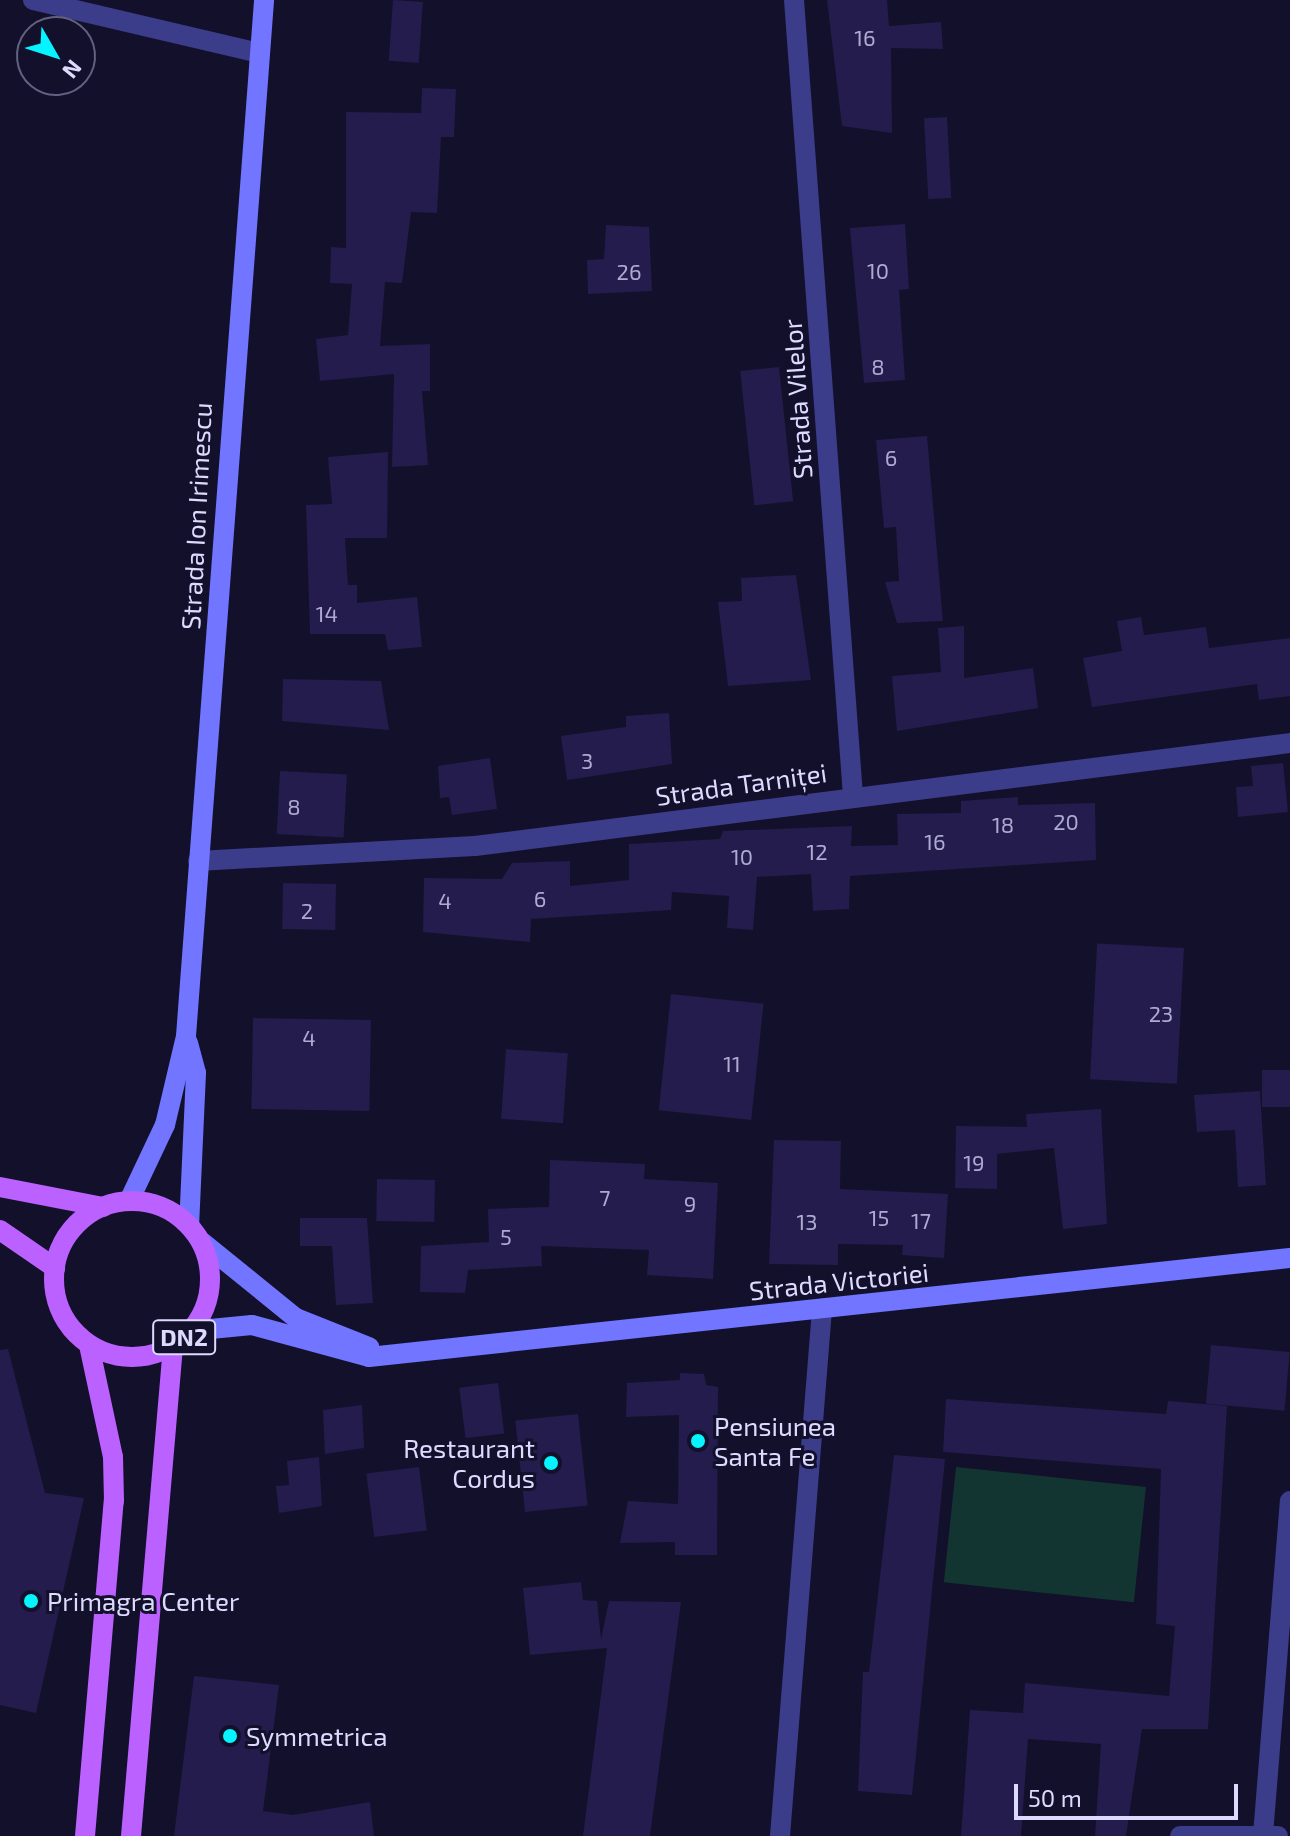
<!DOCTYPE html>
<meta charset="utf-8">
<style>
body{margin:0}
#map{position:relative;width:1290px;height:1836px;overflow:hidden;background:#13102b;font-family:"Exo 2",sans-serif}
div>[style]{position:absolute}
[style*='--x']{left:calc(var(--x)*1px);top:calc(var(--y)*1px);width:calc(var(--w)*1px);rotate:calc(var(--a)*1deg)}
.green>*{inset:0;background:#133532;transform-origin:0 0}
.building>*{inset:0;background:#231c4c;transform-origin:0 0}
.street>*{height:20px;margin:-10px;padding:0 10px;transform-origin:10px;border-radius:10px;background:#3b3c8a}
.secondary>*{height:20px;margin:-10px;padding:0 10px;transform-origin:10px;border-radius:10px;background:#7175ff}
.primary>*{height:20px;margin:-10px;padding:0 10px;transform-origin:10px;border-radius:10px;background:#bb61ff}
.primary>.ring{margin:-10px;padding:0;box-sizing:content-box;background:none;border:20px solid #bb61ff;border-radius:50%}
.dots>*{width:22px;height:22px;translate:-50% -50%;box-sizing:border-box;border:4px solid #13102b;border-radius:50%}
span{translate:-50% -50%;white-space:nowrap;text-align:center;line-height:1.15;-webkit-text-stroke:6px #13102b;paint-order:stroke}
.number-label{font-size:22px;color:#aeaad2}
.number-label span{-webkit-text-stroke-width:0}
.shield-label span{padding:2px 6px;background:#13102b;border:2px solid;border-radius:6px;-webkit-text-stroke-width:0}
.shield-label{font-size:24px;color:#dcdaff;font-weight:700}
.street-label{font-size:26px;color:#dcdaff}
.poi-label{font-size:26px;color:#dcdaff}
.left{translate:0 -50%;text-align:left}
.right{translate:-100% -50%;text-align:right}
.north{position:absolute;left:16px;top:16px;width:80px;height:80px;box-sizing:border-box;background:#13102b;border:2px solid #636180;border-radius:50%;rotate:129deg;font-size:22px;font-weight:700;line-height:32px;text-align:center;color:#dcdaff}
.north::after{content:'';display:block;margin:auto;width:28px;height:36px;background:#06f4ff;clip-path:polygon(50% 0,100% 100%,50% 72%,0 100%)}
.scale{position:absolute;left:1014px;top:1784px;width:224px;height:36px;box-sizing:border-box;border:4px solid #dcdaff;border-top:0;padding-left:10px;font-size:24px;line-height:28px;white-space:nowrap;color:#dcdaff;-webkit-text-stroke:6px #13102b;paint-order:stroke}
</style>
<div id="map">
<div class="green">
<i style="left:956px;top:1467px;width:191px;height:116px;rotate:6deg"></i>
</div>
<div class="building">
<i style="left:393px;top:0;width:30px;height:61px;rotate:4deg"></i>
<i style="clip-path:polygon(827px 0,887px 0,889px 26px,941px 22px,943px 49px,891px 48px,892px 133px,842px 126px)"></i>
<i style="clip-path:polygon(422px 88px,456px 89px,454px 137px,441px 137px,437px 213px,411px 212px,402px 283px,385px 282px,380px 346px,430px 344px,430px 391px,422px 391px,428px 465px,392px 467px,394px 374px,320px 381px,316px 339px,348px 335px,352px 284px,330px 283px,331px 247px,346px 248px,346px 112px,421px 113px)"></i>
<i style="left:947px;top:117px;width:81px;height:23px;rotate:87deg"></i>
<i style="clip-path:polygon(905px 224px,909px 289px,899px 290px,905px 380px,864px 383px,850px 228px)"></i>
<i style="clip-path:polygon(606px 225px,649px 227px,652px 291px,588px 294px,587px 260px,604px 259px)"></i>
<i style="left:779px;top:367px;width:135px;height:39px;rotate:84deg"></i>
<i style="clip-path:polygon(927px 436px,943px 621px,897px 623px,885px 582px,899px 581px,896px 527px,884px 528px,876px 440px)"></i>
<i style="clip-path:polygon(388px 452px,387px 538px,345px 538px,348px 585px,357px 585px,357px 603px,417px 597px,422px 647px,388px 650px,385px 634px,310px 634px,306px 505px,332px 504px,328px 457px)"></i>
<i style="clip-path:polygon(796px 575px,811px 680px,728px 686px,718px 602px,742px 601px,741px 578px)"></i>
<i style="clip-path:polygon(1141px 617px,1144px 635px,1206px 627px,1209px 648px,1290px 638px,1290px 696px,1259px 700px,1257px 684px,1092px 707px,1083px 658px,1122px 651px,1117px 621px)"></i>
<i style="clip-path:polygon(964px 626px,964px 678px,1033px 668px,1038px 708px,897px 731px,892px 676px,941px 672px,938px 628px)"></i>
<i style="clip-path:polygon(283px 679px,381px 681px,389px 730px,282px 721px)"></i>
<i style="clip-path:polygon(669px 713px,672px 764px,567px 780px,561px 736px,626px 727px,626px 716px)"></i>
<i style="clip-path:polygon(490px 758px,497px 809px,452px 815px,449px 797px,440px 798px,438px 766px)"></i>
<i style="clip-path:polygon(1283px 763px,1288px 812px,1238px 817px,1236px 787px,1253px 786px,1251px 766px)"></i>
<i style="left:280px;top:771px;width:67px;height:63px;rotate:3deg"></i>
<i style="clip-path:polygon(1018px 797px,1018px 805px,1095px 803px,1096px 860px,850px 876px,849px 909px,813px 911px,811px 874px,757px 877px,753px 930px,727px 928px,729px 896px,672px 892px,671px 910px,531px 919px,530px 942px,423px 932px,424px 878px,502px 879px,512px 863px,570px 861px,570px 886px,629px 880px,629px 844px,720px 839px,723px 831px,852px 826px,851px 846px,898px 845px,897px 814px,961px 813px,961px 801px)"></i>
<i style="left:336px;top:884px;width:46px;height:53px;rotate:91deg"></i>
<i style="left:1184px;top:948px;width:136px;height:87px;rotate:93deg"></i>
<i style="left:671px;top:994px;width:93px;height:117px;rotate:6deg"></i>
<i style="left:253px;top:1018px;width:118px;height:91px;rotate:1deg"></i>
<i style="left:506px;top:1049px;width:62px;height:70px;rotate:4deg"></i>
<i style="left:1290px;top:1070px;width:37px;height:28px;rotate:90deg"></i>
<i style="clip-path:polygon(1260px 1091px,1266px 1185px,1238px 1187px,1235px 1130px,1197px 1132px,1194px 1095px)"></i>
<i style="clip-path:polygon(1101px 1109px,1107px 1224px,1063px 1229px,1054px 1148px,997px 1154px,997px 1189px,955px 1188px,956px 1126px,1027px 1127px,1026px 1114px)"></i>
<i style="clip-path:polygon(774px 1140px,841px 1141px,840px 1189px,948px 1194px,944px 1258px,902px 1255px,903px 1245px,838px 1244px,838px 1265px,769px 1264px)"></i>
<i style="clip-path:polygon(550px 1160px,645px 1164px,644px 1179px,718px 1183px,713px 1279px,647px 1275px,649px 1250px,541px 1246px,542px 1266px,468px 1270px,465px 1293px,420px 1292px,421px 1246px,489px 1242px,488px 1209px,549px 1207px)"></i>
<i style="left:435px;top:1180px;width:42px;height:58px;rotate:91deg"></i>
<i style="clip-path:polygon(300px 1218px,367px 1218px,373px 1303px,336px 1305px,332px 1246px,300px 1246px)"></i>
<i style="left:1211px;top:1345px;width:79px;height:59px;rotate:5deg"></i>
<i style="clip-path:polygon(8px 1349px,45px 1493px,84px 1498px,36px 1713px,0 1705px,0 1350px)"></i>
<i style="clip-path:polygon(680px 1373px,704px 1374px,706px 1385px,718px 1387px,717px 1555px,675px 1555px,675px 1542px,620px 1543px,628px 1501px,678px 1504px,679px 1415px,626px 1417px,627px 1383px,680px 1380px)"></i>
<i style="left:498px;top:1383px;width:51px;height:39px;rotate:83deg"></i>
<i style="clip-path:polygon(946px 1399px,1166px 1414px,1168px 1401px,1227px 1406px,1208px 1729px,1142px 1729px,1126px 1836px,1095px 1836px,1101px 1744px,1028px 1739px,1021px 1836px,961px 1836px,970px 1710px,1023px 1713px,1025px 1683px,1169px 1696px,1175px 1626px,1156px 1624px,1161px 1469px,943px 1452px)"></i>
<i style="clip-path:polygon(362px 1405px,364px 1448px,325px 1454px,323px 1410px)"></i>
<i style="left:578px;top:1414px;width:92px;height:63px;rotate:84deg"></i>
<i style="clip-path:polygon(894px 1455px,945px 1459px,912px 1795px,858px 1791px,863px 1672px,869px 1672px)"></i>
<i style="clip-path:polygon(319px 1457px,322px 1506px,279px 1513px,276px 1486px,289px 1485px,287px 1461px)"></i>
<i style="left:419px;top:1467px;width:64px;height:53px;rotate:83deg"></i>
<i style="clip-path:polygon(581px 1582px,583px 1600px,597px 1601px,601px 1639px,609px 1601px,681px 1602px,650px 1836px,583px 1836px,607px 1648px,530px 1655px,523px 1588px)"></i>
<i style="clip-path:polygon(194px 1676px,279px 1685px,263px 1811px,293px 1815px,370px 1802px,374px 1836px,174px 1836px)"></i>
</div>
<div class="street">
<i style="--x:33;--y:0;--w:232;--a:13.2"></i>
<i style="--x:794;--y:0;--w:797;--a:85.76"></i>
<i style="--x:198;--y:861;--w:277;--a:-3.1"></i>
<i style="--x:475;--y:846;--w:821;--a:-7.2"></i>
<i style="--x:1263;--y:1835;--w:335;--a:-85.4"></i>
<i style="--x:780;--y:1836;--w:529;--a:-85.44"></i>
<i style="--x:1180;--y:1836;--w:98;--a:0"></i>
</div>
<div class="secondary">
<i style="--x:188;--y:1043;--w:31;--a:75"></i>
<i style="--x:196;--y:1073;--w:152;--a:92.6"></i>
<i style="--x:129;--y:1201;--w:84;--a:-64.7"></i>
<i style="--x:165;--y:1125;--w:91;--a:-76.7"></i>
<i style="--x:186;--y:1036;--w:1039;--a:-85.69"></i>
<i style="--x:202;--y:1242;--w:121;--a:39"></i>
<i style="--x:296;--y:1318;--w:79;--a:21.7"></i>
<i style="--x:190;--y:1331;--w:62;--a:-5.5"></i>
<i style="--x:252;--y:1325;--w:121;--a:15.3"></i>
<i style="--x:369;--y:1357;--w:926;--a:-6.14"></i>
</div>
<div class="primary">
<i style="--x:0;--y:1187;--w:105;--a:11"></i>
<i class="ring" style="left:54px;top:1201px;width:136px;height:136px"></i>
<i style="--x:0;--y:1230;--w:67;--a:34.6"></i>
<i style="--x:85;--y:1836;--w:336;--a:-85.1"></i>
<i style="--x:114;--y:1501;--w:44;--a:-91.3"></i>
<i style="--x:113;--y:1457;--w:115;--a:-102.1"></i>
<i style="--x:131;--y:1836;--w:492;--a:-85.1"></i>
</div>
<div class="dots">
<i style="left:698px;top:1441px;background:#06f4ff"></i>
<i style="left:551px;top:1463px;background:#06f4ff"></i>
<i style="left:31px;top:1601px;background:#06f4ff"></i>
<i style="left:230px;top:1736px;background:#06f4ff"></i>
</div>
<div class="number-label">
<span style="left:865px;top:38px">16</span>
<span style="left:878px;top:271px">10</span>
<span style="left:629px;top:272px">26</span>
<span style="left:878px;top:367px">8</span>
<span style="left:891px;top:458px">6</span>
<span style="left:327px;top:614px">14</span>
<span style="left:587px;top:761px">3</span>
<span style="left:294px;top:807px">8</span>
<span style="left:1066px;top:822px">20</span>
<span style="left:1003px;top:825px">18</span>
<span style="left:935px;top:842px">16</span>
<span style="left:817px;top:852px">12</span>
<span style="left:742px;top:857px">10</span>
<span style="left:540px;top:899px">6</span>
<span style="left:445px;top:901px">4</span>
<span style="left:307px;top:911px">2</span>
<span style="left:1161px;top:1014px">23</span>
<span style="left:309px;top:1038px">4</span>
<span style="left:732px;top:1064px">11</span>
<span style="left:974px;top:1163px">19</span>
<span style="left:605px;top:1198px">7</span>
<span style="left:690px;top:1204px">9</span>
<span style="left:879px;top:1218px">15</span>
<span style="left:921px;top:1221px">17</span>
<span style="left:807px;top:1222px">13</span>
<span style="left:506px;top:1237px">5</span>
</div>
<div class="shield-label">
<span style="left:184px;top:1337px">DN2</span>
</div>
<div class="street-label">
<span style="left:797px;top:399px;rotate:-94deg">Strada Vilelor</span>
<span style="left:196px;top:516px;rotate:-87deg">Strada Ion Irimescu</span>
<span style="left:741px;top:784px;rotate:-8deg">Strada Tarniței</span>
<span style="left:839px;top:1281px;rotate:-6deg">Strada Victoriei</span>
</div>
<div class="poi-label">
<span class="left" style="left:714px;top:1441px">Pensiunea<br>Santa Fe</span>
<span class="right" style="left:535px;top:1463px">Restaurant<br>Cordus</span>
<span class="left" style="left:47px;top:1601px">Primagra Center</span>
<span class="left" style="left:246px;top:1736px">Symmetrica</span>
</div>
<div class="north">N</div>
<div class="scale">50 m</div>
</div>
